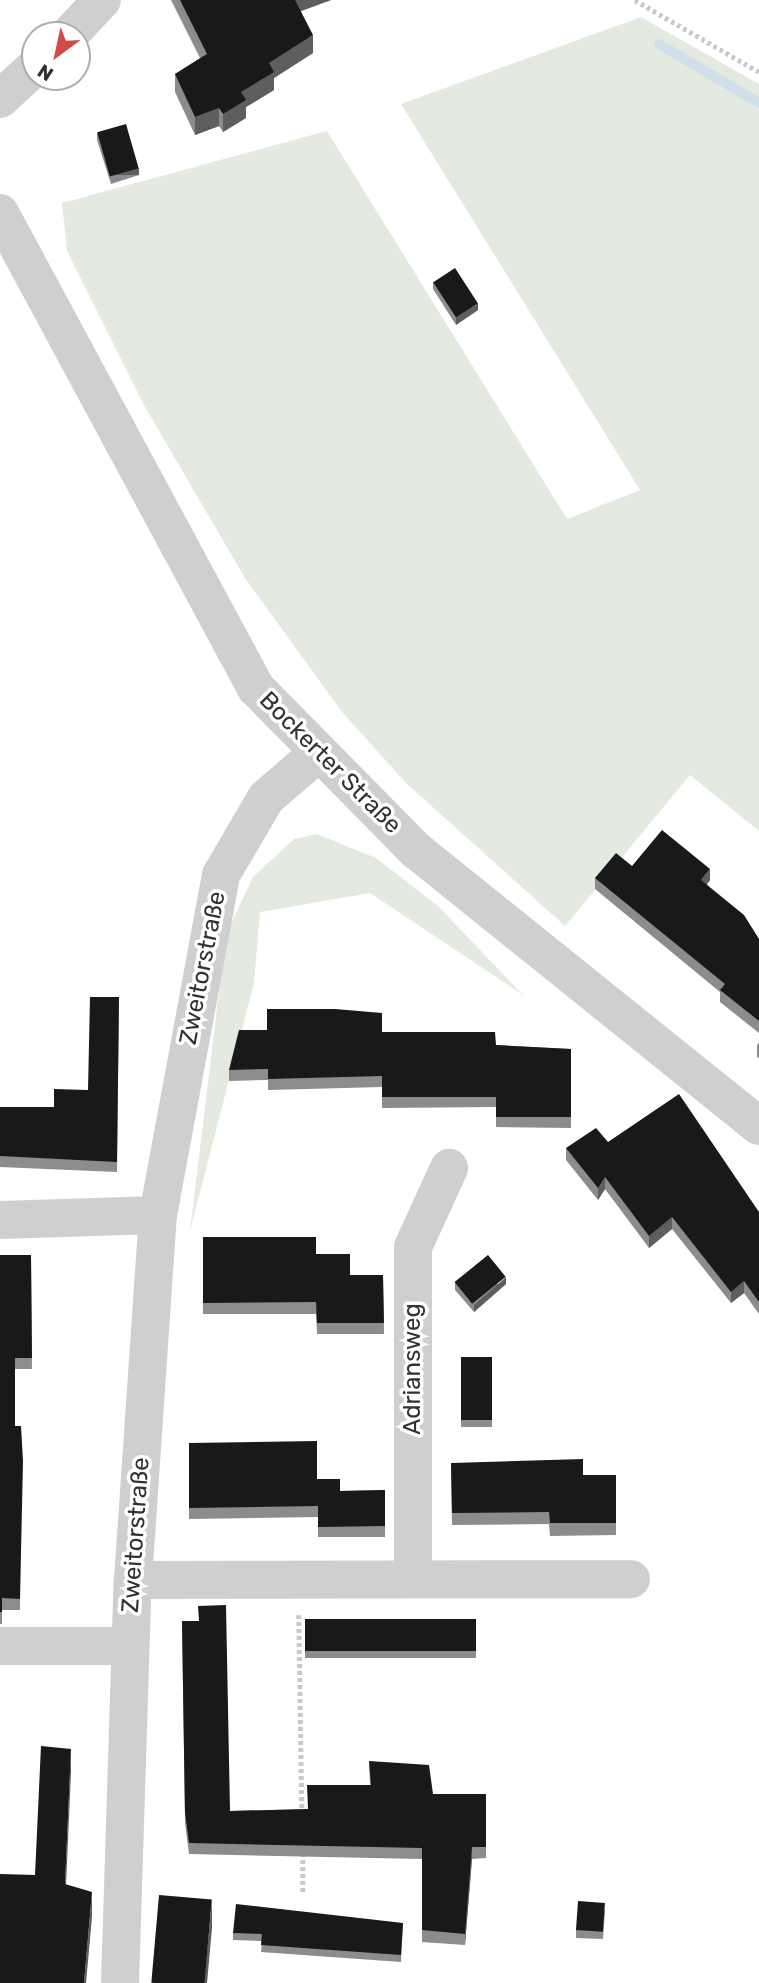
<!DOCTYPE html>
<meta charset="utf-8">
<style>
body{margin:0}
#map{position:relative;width:759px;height:1983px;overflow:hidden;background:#fff;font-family:Rubik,sans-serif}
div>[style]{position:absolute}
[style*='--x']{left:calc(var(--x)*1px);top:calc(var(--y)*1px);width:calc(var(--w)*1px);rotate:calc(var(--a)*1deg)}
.green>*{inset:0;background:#e4eadf}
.stream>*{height:10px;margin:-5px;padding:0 5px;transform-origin:5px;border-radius:5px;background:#d1dfea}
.path>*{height:4.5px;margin-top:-2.25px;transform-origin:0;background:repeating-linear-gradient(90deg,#c9c9c9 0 3.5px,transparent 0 7px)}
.minor>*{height:38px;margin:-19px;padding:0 19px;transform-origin:19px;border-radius:19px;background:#cfcfcf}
.tertiary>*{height:38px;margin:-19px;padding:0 19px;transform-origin:19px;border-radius:19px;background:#cfcfcf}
.wall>*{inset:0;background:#8c8c8c;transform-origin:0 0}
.shaded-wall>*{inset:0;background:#5e5e5e;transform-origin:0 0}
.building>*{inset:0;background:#191919;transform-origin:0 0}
span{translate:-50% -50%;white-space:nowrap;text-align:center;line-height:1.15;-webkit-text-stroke:7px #fff;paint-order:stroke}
.street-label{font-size:24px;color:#323232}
.north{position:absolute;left:21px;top:21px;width:70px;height:70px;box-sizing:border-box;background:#fff;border:2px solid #adadad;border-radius:50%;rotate:213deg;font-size:19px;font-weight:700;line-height:28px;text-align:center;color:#323232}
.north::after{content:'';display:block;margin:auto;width:24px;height:32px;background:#d34a4c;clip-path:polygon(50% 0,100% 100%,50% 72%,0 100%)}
</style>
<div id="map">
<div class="green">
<i style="clip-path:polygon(641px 17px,759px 84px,759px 831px,690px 775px,565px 926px,407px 784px,342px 712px,245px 578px,145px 407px,67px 251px,62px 203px,327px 131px,567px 519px,640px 490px,401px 104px)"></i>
<i style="clip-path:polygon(317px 834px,376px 858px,438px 906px,523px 995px,370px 893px,260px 912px,254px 983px,190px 1231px,226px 934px,253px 877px,294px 839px)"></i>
</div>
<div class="stream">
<i style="--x:659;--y:44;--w:116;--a:30.5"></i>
</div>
<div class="path">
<i style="--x:635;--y:0;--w:143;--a:30.1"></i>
<i style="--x:299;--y:1615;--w:198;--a:89.1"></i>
<i style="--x:303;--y:1853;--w:40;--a:90"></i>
</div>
<div class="minor">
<i style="--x:69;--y:35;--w:48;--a:-46.7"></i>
<i style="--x:0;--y:99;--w:47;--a:-42.4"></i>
<i style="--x:0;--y:1220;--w:158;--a:-1.8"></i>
<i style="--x:413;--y:1579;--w:332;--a:-90"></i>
<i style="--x:413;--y:1247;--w:87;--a:-65.5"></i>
<i style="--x:133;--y:1580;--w:498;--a:-0.1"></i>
<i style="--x:0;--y:1646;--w:130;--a:0"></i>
<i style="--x:120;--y:1983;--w:403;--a:-88.2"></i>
<i style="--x:133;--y:1580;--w:366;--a:-86.1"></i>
<i style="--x:158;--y:1215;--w:346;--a:-79.5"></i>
<i style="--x:221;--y:875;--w:89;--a:-59.7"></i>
<i style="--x:266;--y:798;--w:66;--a:-40.7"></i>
</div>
<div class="tertiary">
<i style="--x:0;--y:213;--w:540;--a:61.68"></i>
<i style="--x:256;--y:688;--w:229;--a:45.4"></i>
<i style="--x:417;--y:851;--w:439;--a:38.8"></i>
</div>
<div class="wall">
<i style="clip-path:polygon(171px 0,331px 0,301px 11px,313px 53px,274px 78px,274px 90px,246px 107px,246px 118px,223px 132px,219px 126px,195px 135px,175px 92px,175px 74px,200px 58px)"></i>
<i style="clip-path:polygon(97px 133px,139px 175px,111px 184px,97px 140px)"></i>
<i style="clip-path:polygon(433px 282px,478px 310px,456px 325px,433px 289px)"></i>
<i style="clip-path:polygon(632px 866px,710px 880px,707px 885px,759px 939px,759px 1033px,720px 1002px,720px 992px,595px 889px,595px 878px)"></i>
<i style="clip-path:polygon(119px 997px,117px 1172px,0 1167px,0 1107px,54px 1107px,88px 1090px)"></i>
<i style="clip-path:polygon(382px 1032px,496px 1045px,571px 1049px,571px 1128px,496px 1127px,496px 1107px,382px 1108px,382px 1087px,268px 1090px,268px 1080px,229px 1081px,229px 1070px)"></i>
<i style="clip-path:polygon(759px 1043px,759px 1058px,757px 1057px,757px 1045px)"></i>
<i style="clip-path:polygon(608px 1142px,759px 1212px,759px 1314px,744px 1293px,731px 1303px,672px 1229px,649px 1248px,605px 1189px,598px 1200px,566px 1160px,566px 1148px)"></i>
<i style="clip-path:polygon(203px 1237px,350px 1275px,383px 1275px,384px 1334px,317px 1334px,316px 1314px,203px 1314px)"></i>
<i style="clip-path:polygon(0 1255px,31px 1255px,32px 1369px,15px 1369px,15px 1426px,21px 1426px,20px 1610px,2px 1610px,2px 1624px,0 1624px)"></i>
<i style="clip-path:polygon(455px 1283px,506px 1284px,474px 1312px,455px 1290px)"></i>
<i style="left:461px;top:1357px;width:31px;height:70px"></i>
<i style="clip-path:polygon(189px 1443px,317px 1479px,340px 1491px,385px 1490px,385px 1537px,318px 1537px,318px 1517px,189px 1519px)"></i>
<i style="clip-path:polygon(451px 1463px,583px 1475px,616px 1475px,616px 1535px,550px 1536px,549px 1524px,452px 1525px)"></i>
<i style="left:305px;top:1619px;width:171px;height:39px"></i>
<i style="clip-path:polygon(182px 1621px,230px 1811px,308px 1809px,370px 1785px,369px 1761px,433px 1794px,486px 1794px,486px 1858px,472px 1859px,465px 1945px,422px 1942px,422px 1859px,189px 1854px,185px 1823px)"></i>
<i style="clip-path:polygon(605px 1910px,603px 1939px,576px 1938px,576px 1930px)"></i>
<i style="clip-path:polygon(403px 1923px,401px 1962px,261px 1952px,262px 1941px,233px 1940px,233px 1933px)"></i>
</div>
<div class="shaded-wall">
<i style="clip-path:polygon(293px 0,331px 0,293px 14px)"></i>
<i style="clip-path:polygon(313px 35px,313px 53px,274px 78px,274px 90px,246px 107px,246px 118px,223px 132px,223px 114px,241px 92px,269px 63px)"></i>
<i style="clip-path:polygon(219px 108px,219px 126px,195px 135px,195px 117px)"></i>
<i style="left:139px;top:168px;width:7px;height:29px;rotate:90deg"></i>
<i style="clip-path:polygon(478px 303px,478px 310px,456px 325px,456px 318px)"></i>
<i style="clip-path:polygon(710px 869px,710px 880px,701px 891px,701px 880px)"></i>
<i style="clip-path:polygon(605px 1177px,605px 1189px,598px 1200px,598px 1188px)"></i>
<i style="clip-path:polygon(672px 1217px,672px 1229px,649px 1248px,649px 1236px)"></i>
<i style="clip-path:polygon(506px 1277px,506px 1284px,474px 1312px,474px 1305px)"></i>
<i style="clip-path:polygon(744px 1281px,744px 1293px,731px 1303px,731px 1292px)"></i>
<i style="clip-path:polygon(71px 1749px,71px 1773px,65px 1908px,65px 1884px)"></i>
<i style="clip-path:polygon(472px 1847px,472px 1859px,465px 1945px,465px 1934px)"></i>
<i style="clip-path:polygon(92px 1892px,92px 1917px,86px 1983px,84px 1983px)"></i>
<i style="clip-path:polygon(212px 1900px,212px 1928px,207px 1983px,204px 1983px)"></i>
</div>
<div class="building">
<i style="clip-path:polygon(180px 0,295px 0,313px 35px,269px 63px,274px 72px,241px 92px,246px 100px,223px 114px,219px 108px,195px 117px,175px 74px,207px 54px)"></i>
<i style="left:126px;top:124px;width:46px;height:30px;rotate:74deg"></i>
<i style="left:455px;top:268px;width:42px;height:26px;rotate:57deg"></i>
<i style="clip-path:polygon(662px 830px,710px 869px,701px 880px,744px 915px,759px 939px,759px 1021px,720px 990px,725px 984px,595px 878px,616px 853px,632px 866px)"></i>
<i style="clip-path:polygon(90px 997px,119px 997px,117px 1162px,0 1156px,0 1107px,54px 1107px,54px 1089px,88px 1090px)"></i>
<i style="clip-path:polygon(267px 1009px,335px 1009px,382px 1013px,382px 1032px,495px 1032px,496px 1045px,571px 1049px,571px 1117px,496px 1117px,496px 1097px,382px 1097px,382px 1076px,268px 1079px,268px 1069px,229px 1070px,239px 1030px,267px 1030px)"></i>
<i style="clip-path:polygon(679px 1094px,759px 1212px,759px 1302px,744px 1281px,731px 1292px,672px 1217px,649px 1236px,605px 1177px,598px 1188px,566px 1148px,596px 1128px,608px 1142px)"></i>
<i style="clip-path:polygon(203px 1237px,316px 1237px,316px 1254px,350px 1254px,350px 1275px,383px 1275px,384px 1323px,317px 1323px,316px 1302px,203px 1303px)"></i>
<i style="clip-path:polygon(0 1255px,31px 1255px,32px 1358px,15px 1358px,15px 1426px,21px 1426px,23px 1461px,20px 1599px,2px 1598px,2px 1612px,0 1612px)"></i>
<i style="left:488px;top:1255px;width:28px;height:43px;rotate:51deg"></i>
<i style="left:461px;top:1357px;width:31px;height:63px"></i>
<i style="clip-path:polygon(317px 1441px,317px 1479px,340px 1479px,340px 1491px,385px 1490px,385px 1526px,318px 1527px,318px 1506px,189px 1508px,189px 1443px)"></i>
<i style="clip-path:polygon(583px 1459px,583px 1475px,616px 1475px,616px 1523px,550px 1523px,549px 1512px,452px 1513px,451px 1463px)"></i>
<i style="clip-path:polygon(226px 1605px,230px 1811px,308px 1809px,307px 1785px,371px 1785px,369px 1761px,429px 1765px,433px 1794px,486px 1794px,486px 1847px,472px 1847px,465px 1934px,422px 1930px,422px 1848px,189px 1843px,185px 1812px,182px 1621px,199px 1621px,198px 1606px)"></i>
<i style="left:305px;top:1619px;width:171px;height:32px"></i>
<i style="clip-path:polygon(41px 1746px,71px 1749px,65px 1884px,92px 1892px,84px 1983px,0 1983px,0 1874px,35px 1875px)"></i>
<i style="left:159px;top:1895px;width:53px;height:88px;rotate:5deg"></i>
<i style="left:578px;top:1901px;width:27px;height:29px;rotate:4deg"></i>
<i style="clip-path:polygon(236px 1904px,403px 1923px,401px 1955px,261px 1945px,262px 1934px,233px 1933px)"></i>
</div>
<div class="street-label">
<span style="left:330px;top:763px;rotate:45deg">Bockerter Straße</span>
<span style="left:203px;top:968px;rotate:-79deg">Zweitorstraße</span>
<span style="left:413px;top:1369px;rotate:-90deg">Adriansweg</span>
<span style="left:136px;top:1535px;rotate:-86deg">Zweitorstraße</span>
</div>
<div class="north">N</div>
</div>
